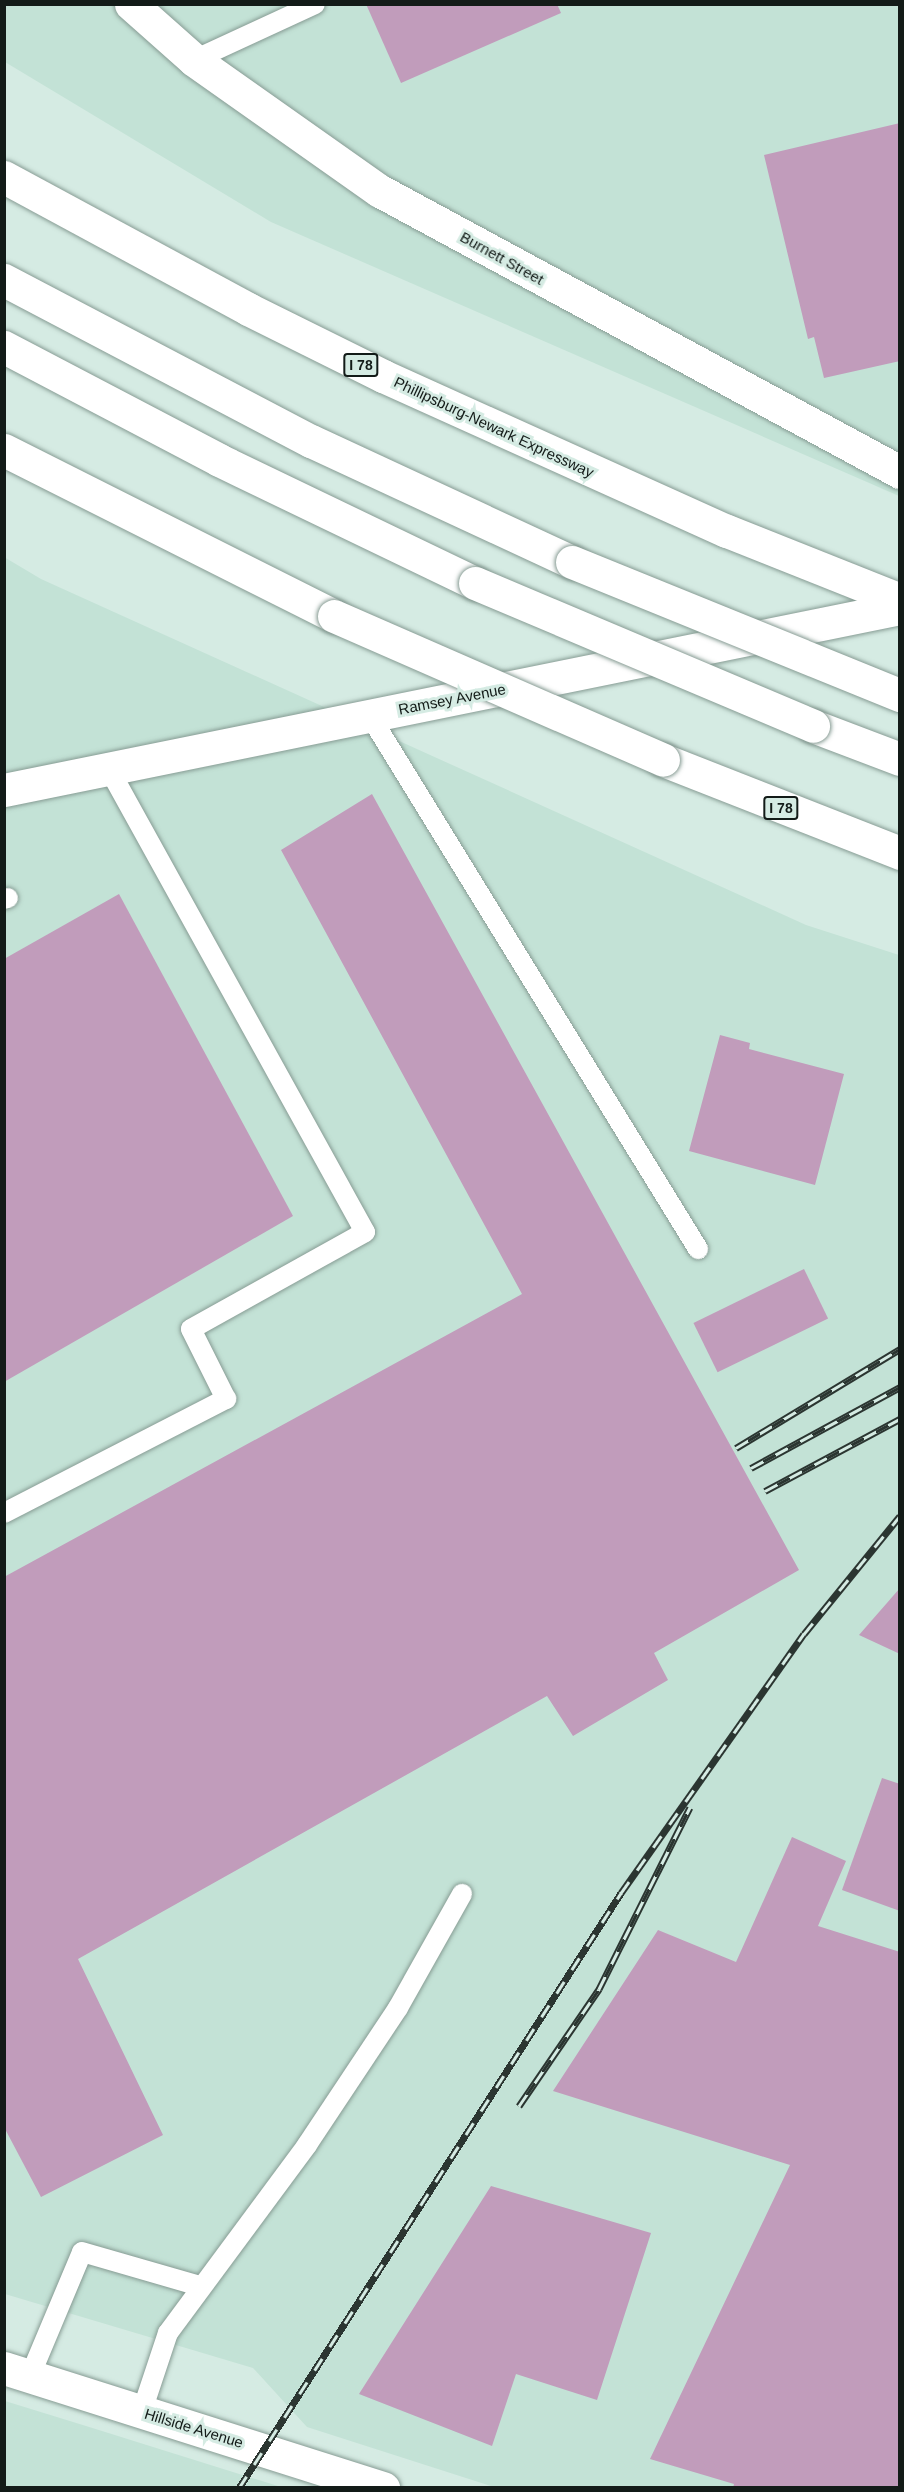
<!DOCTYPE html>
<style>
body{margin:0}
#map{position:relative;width:904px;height:2492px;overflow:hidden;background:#d5ebe3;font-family:Helvetica,sans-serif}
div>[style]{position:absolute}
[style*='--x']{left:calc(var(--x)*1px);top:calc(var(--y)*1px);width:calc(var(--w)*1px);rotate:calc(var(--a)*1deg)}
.built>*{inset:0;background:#c3e2d6}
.building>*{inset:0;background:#c19cbb;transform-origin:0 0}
.roads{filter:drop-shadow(0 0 2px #879c94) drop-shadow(0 0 2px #879c94)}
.service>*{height:20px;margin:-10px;padding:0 10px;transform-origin:10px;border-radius:10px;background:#fff}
.minor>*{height:33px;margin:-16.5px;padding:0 16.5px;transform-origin:16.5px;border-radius:16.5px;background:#fff}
.tertiary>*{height:33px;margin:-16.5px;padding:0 16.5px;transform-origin:16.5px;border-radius:16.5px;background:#fff}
.motorway>*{height:33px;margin:-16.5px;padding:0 16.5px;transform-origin:16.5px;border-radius:16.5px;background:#fff}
.rail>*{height:7px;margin-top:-3.5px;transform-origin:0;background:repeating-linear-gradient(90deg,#d5ebe3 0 14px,#2b3531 0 28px);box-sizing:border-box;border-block:2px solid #2b3531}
.bridges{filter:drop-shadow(0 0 2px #879c94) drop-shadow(0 0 2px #879c94)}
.motorway-bridge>*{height:33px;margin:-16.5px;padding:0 16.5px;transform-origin:16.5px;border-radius:16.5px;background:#fff}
span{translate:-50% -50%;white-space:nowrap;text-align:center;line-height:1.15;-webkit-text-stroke:6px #d5ebe3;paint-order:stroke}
.shield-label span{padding:2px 4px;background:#d5ebe3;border:2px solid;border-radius:4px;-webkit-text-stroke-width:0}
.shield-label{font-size:14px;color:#131b18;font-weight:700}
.street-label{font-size:15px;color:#131b18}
.frame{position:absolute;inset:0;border:6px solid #131b18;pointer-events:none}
</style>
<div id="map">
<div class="built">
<i style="clip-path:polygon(5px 5px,899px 5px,899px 496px,271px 222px,5px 62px)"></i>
<i style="clip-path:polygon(4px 557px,41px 579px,806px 925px,899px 955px,899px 2487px,494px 2487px,307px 2427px,253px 2368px,5px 2294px)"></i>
<i style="clip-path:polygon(5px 2401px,86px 2426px,281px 2487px,5px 2487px)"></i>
</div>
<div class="building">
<i style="clip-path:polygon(366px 4px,557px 4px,561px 13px,401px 83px)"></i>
<i style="clip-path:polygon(900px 123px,900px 361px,824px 378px,814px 337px,808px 339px,764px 155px)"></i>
<i style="clip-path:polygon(372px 794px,799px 1570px,654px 1653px,668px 1680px,573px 1736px,547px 1696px,78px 1959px,163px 2135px,41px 2197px,4px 2127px,4px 1577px,522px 1294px,281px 850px)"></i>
<i style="clip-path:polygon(119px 894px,293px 1216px,4px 1382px,4px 959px)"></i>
<i style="clip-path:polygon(720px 1035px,750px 1043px,749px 1049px,844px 1074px,815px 1185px,689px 1151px)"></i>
<i style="left:804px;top:1269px;width:55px;height:123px;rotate:64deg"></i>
<i style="clip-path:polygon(900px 1588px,900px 1654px,859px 1635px)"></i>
<i style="clip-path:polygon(882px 1778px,900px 1784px,900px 1911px,842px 1890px)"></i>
<i style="clip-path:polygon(792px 1837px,846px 1861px,818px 1926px,900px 1952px,900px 2488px,733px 2488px,734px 2484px,650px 2459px,790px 2165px,553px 2091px,658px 1930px,736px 1962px)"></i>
<i style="clip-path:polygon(491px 2186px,651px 2233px,597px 2400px,516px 2374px,492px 2446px,359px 2394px)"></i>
</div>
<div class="roads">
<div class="service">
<i style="--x:194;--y:60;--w:133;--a:-24.8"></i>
<i style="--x:370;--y:716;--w:626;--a:58.39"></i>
<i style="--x:4;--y:899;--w:4;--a:-14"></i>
<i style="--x:4;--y:1513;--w:250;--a:-27.2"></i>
<i style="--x:226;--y:1399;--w:78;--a:-116.6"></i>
<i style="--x:191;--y:1329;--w:199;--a:-29.1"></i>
<i style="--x:365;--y:1232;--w:529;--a:-118.94"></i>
<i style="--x:30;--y:2376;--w:134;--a:-67.2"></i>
<i style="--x:82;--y:2252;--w:123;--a:16.1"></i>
<i style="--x:142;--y:2411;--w:82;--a:-71.6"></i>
<i style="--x:168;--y:2333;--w:234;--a:-53.5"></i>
<i style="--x:307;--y:2145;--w:164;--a:-56.4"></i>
<i style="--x:398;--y:2008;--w:131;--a:-60.7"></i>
</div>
<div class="minor">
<i style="--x:131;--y:4;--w:84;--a:41.6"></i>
<i style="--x:194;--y:60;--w:228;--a:35.2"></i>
<i style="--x:380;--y:191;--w:591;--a:28.39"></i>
</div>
<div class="tertiary">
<i style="--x:4;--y:790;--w:914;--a:-11.48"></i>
<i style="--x:4;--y:2368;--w:398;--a:17.6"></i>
</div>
<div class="motorway">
<i style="--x:4;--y:177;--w:277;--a:28.4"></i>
<i style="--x:248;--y:309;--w:151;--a:26.4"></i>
<i style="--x:383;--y:376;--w:377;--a:24.3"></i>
<i style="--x:727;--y:531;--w:186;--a:21.7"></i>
<i style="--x:4;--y:280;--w:347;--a:27.7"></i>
<i style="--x:311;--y:441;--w:288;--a:24.9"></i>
<i style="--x:4;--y:347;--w:243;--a:27.7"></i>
<i style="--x:219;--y:460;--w:284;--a:25.7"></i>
<i style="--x:4;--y:450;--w:369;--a:26.7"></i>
<i style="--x:813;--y:726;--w:93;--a:20.8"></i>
<i style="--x:663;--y:760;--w:255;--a:21.4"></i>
</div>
</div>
<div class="rail">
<i style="--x:736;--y:1448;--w:192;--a:-31.1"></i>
<i style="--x:751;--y:1468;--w:170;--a:-28.5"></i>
<i style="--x:765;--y:1491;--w:153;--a:-28.1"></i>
<i style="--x:519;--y:2106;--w:142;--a:-55.6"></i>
<i style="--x:599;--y:1989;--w:203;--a:-63.4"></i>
<i style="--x:239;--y:2488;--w:707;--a:-57.3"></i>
<i style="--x:621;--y:1893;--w:317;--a:-54.8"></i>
<i style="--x:804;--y:1634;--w:152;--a:-50.9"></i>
</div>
<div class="bridges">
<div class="motorway-bridge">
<i style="--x:572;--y:562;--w:354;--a:22.1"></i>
<i style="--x:475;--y:583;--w:367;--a:22.9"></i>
<i style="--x:334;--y:616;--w:359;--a:23.6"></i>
</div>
</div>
<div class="shield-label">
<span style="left:361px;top:365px">I 78</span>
<span style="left:781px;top:808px">I 78</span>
</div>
<div class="street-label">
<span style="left:502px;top:258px;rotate:29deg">Burnett Street</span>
<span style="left:494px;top:427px;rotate:25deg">Phillipsburg-Newark Expressway</span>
<span style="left:452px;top:699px;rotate:-11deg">Ramsey Avenue</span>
<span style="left:194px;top:2428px;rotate:17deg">Hillside Avenue</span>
</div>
<div class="frame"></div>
</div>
